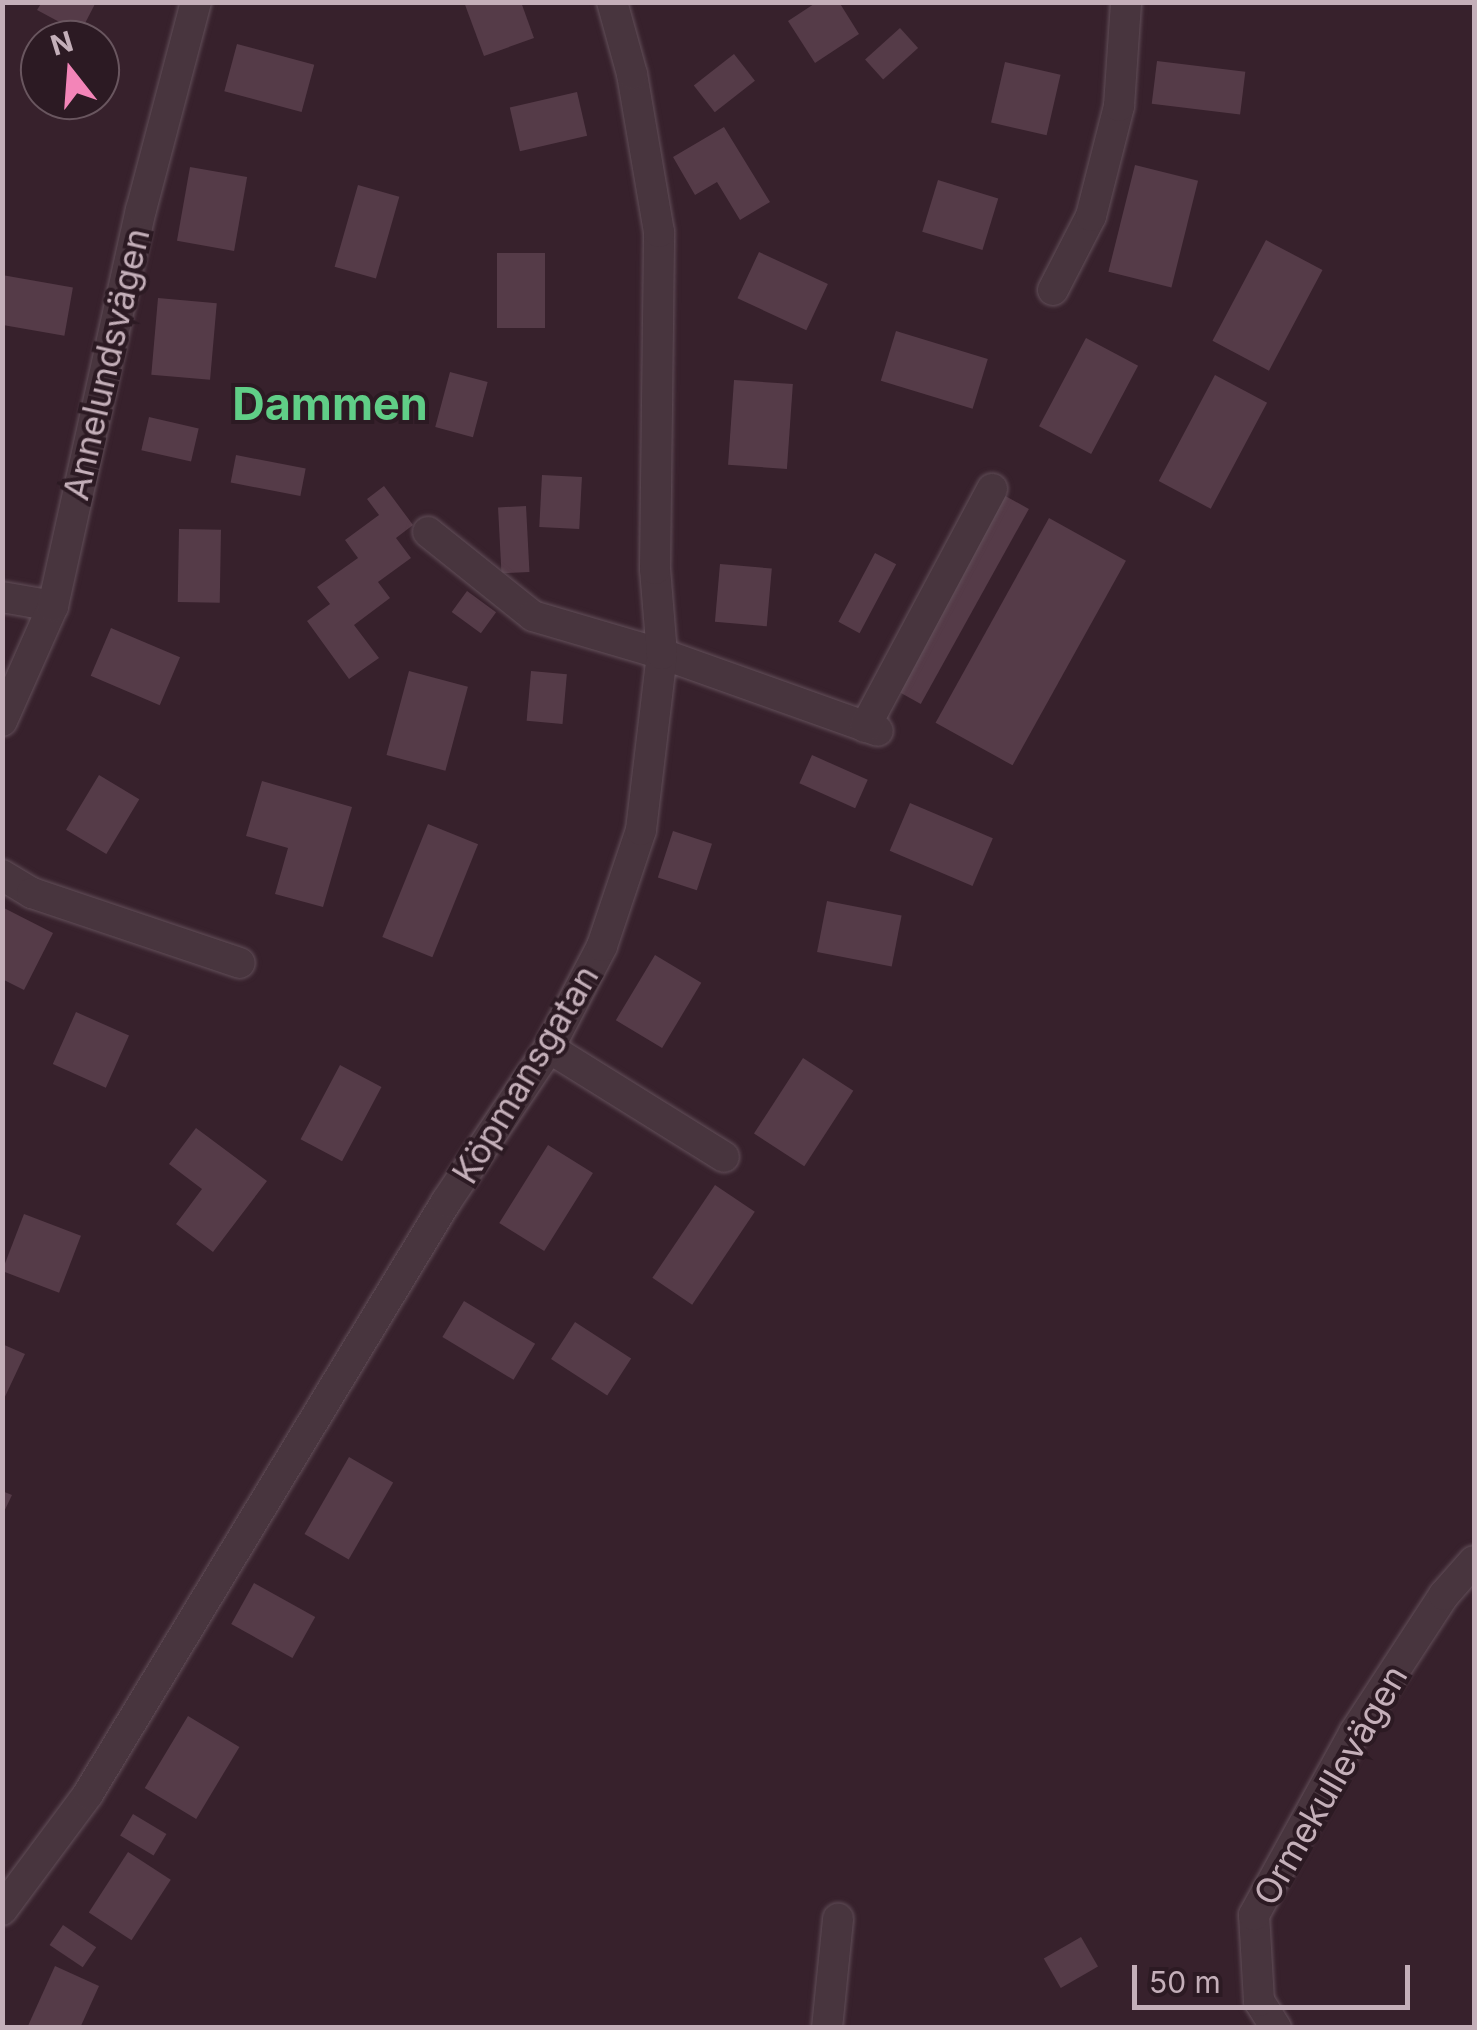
<!DOCTYPE html>
<meta charset="utf-8">
<style>
body{margin:0}
#map{position:relative;width:1477px;height:2030px;overflow:hidden;background:#37212c;font-family:Inter,sans-serif}
div>[style]{position:absolute}
[style*='--x']{left:calc(var(--x)*1px);top:calc(var(--y)*1px);width:calc(var(--w)*1px);rotate:calc(var(--a)*1deg)}
.building>*{inset:0;background:#553b48;transform-origin:0 0}
.roads{filter:drop-shadow(0 0 2px #624f59) drop-shadow(0 0 2px #624f59)}
.minor>*{height:30px;margin:-15px;padding:0 15px;transform-origin:15px;border-radius:15px;background:#48353e}
span{translate:-50% -50%;white-space:nowrap;text-align:center;line-height:1.15;-webkit-text-stroke:8px #2c1a23;paint-order:stroke}
.street-label{font-size:35px;color:#c4afb9}
.district-label{font-size:45px;color:#60ce87;font-weight:700}
.frame{position:absolute;inset:0;border:5px solid #c4afb9;pointer-events:none}
.north{position:absolute;left:20px;top:20px;width:100px;height:100px;box-sizing:border-box;background:#2c1a23;border:2px solid #69565f;border-radius:50%;rotate:343deg;font-size:28px;font-weight:700;line-height:40px;text-align:center;color:#c4afb9}
.north::after{content:'';display:block;margin:auto;width:35px;height:45px;background:#f385b8;clip-path:polygon(50% 0,100% 100%,50% 72%,0 100%)}
.scale{position:absolute;left:1132px;top:1965px;width:278px;height:45px;box-sizing:border-box;border:5px solid #c4afb9;border-top:0;padding-left:12px;font-size:30px;line-height:35px;white-space:nowrap;color:#c4afb9;-webkit-text-stroke:8px #2c1a23;paint-order:stroke}
</style>
<div id="map">
<div class="building">
<i style="clip-path:polygon(42px 2px,96px 2px,80px 33px,37px 10px)"></i>
<i style="clip-path:polygon(464px 2px,521px 2px,534px 38px,484px 56px)"></i>
<i style="clip-path:polygon(817px 2px,839px 2px,859px 34px,815px 63px,788px 21px)"></i>
<i style="left:900px;top:28px;width:27px;height:47px;rotate:48deg"></i>
<i style="left:237px;top:44px;width:80px;height:49px;rotate:15deg"></i>
<i style="left:734px;top:54px;width:34px;height:51px;rotate:52deg"></i>
<i style="left:1157px;top:61px;width:89px;height:43px;rotate:7deg"></i>
<i style="left:1005px;top:62px;width:57px;height:62px;rotate:13deg"></i>
<i style="left:577px;top:92px;width:45px;height:69px;rotate:77deg"></i>
<i style="clip-path:polygon(724px 127px,770px 202px,740px 220px,717px 182px,695px 195px,673px 157px)"></i>
<i style="left:1135px;top:165px;width:65px;height:110px;rotate:14deg"></i>
<i style="left:190px;top:167px;width:58px;height:75px;rotate:10deg"></i>
<i style="left:938px;top:180px;width:63px;height:54px;rotate:17deg"></i>
<i style="left:358px;top:185px;width:43px;height:85px;rotate:16deg"></i>
<i style="left:1266px;top:240px;width:64px;height:114px;rotate:28deg"></i>
<i style="left:759px;top:252px;width:76px;height:51px;rotate:25deg"></i>
<i style="left:497px;top:253px;width:48px;height:75px"></i>
<i style="left:2px;top:275px;width:72px;height:49px;rotate:10deg"></i>
<i style="left:158px;top:298px;width:59px;height:77px;rotate:5deg"></i>
<i style="left:896px;top:331px;width:96px;height:52px;rotate:17deg"></i>
<i style="left:1086px;top:338px;width:59px;height:100px;rotate:28deg"></i>
<i style="left:450px;top:372px;width:39px;height:57px;rotate:15deg"></i>
<i style="left:1215px;top:375px;width:59px;height:120px;rotate:28deg"></i>
<i style="left:734px;top:380px;width:59px;height:85px;rotate:4deg"></i>
<i style="left:149px;top:417px;width:51px;height:34px;rotate:13deg"></i>
<i style="left:236px;top:455px;width:71px;height:28px;rotate:11deg"></i>
<i style="left:542px;top:475px;width:40px;height:52px;rotate:3deg"></i>
<i style="clip-path:polygon(384px 486px,413px 525px,396px 538px,411px 558px,378px 582px,390px 598px,354px 625px,379px 658px,349px 679px,307px 621px,330px 604px,317px 587px,358px 558px,345px 540px,379px 515px,367px 499px)"></i>
<i style="left:1000px;top:493px;width:33px;height:223px;rotate:29deg"></i>
<i style="left:526px;top:506px;width:66px;height:28px;rotate:87deg"></i>
<i style="left:1049px;top:518px;width:88px;height:234px;rotate:29deg"></i>
<i style="left:179px;top:529px;width:42px;height:73px;rotate:1deg"></i>
<i style="left:875px;top:553px;width:24px;height:78px;rotate:28deg"></i>
<i style="left:720px;top:564px;width:52px;height:58px;rotate:5deg"></i>
<i style="left:467px;top:591px;width:36px;height:26px;rotate:36deg"></i>
<i style="left:111px;top:628px;width:75px;height:52px;rotate:23deg"></i>
<i style="left:409px;top:671px;width:61px;height:87px;rotate:15deg"></i>
<i style="left:531px;top:671px;width:36px;height:50px;rotate:5deg"></i>
<i style="left:812px;top:755px;width:61px;height:31px;rotate:24deg"></i>
<i style="left:99px;top:775px;width:47px;height:64px;rotate:31deg"></i>
<i style="clip-path:polygon(262px 781px,352px 807px,323px 907px,275px 894px,288px 848px,246px 836px)"></i>
<i style="left:910px;top:803px;width:90px;height:52px;rotate:23deg"></i>
<i style="left:428px;top:824px;width:54px;height:122px;rotate:22deg"></i>
<i style="left:673px;top:831px;width:41px;height:49px;rotate:18deg"></i>
<i style="left:827px;top:901px;width:76px;height:52px;rotate:11deg"></i>
<i style="clip-path:polygon(2px 907px,53px 933px,24px 990px,2px 979px)"></i>
<i style="left:655px;top:955px;width:54px;height:76px;rotate:31deg"></i>
<i style="left:76px;top:1012px;width:58px;height:57px;rotate:24deg"></i>
<i style="left:803px;top:1058px;width:60px;height:90px;rotate:33deg"></i>
<i style="left:340px;top:1065px;width:47px;height:84px;rotate:28deg"></i>
<i style="clip-path:polygon(196px 1128px,267px 1181px,213px 1252px,176px 1224px,202px 1189px,169px 1164px)"></i>
<i style="left:548px;top:1145px;width:53px;height:92px;rotate:32deg"></i>
<i style="left:715px;top:1185px;width:48px;height:112px;rotate:34deg"></i>
<i style="left:24px;top:1214px;width:61px;height:61px;rotate:21deg"></i>
<i style="left:464px;top:1301px;width:83px;height:42px;rotate:31deg"></i>
<i style="left:575px;top:1322px;width:67px;height:44px;rotate:33deg"></i>
<i style="clip-path:polygon(2px 1344px,25px 1354px,2px 1403px)"></i>
<i style="left:349px;top:1457px;width:51px;height:89px;rotate:30deg"></i>
<i style="clip-path:polygon(2px 1491px,12px 1495px,2px 1516px)"></i>
<i style="left:254px;top:1583px;width:70px;height:47px;rotate:29deg"></i>
<i style="left:188px;top:1716px;width:60px;height:84px;rotate:31deg"></i>
<i style="left:133px;top:1814px;width:39px;height:25px;rotate:31deg"></i>
<i style="left:128px;top:1852px;width:51px;height:72px;rotate:33deg"></i>
<i style="left:63px;top:1925px;width:40px;height:24px;rotate:34deg"></i>
<i style="left:1081px;top:1937px;width:34px;height:43px;rotate:60deg"></i>
<i style="clip-path:polygon(55px 1966px,99px 1986px,80px 2028px,27px 2028px)"></i>
</div>
<div class="roads">
<div class="minor">
<i style="--x:1053;--y:290;--w:83;--a:-62.8"></i>
<i style="--x:1091;--y:216;--w:114;--a:-75.7"></i>
<i style="--x:1119;--y:106;--w:104;--a:-86.1"></i>
<i style="--x:428;--y:532;--w:134;--a:38.7"></i>
<i style="--x:533;--y:616;--w:134;--a:16.4"></i>
<i style="--x:662;--y:654;--w:229;--a:19.6"></i>
<i style="--x:2;--y:597;--w:52;--a:10"></i>
<i style="--x:2;--y:721;--w:126;--a:-66.1"></i>
<i style="--x:53;--y:606;--w:406;--a:-77.5"></i>
<i style="--x:141;--y:210;--w:215;--a:-75.2"></i>
<i style="--x:865;--y:727;--w:270;--a:-61.9"></i>
<i style="--x:2;--y:875;--w:35;--a:31"></i>
<i style="--x:32;--y:893;--w:219;--a:18.6"></i>
<i style="--x:549;--y:1048;--w:206;--a:31.9"></i>
<i style="--x:2;--y:1910;--w:144;--a:-53.4"></i>
<i style="--x:88;--y:1794;--w:692;--a:-58.84"></i>
<i style="--x:446;--y:1202;--w:185;--a:-56.2"></i>
<i style="--x:549;--y:1048;--w:115;--a:-62.5"></i>
<i style="--x:602;--y:946;--w:122;--a:-71.4"></i>
<i style="--x:641;--y:830;--w:177;--a:-83.2"></i>
<i style="--x:662;--y:654;--w:85;--a:-94.7"></i>
<i style="--x:655;--y:569;--w:337;--a:-89.3"></i>
<i style="--x:659;--y:232;--w:160;--a:-99.7"></i>
<i style="--x:632;--y:74;--w:75;--a:-105.5"></i>
<i style="--x:827;--y:2028;--w:110;--a:-84.2"></i>
<i style="--x:1276;--y:2028;--w:32;--a:-122"></i>
<i style="--x:1259;--y:2001;--w:86;--a:-93.3"></i>
<i style="--x:1254;--y:1915;--w:208;--a:-61.2"></i>
<i style="--x:1354;--y:1733;--w:165;--a:-56.9"></i>
<i style="--x:1444;--y:1595;--w:45;--a:-48.6"></i>
</div>
</div>
<div class="street-label">
<span style="left:106px;top:364px;rotate:-77deg">Annelundsvägen</span>
<span style="left:525px;top:1074px;rotate:-59deg">Köpmansgatan</span>
<span style="left:1330px;top:1785px;rotate:-60deg">Ormekullevägen</span>
</div>
<div class="district-label">
<span style="left:330px;top:404px">Dammen</span>
</div>
<div class="frame"></div>
<div class="north">N</div>
<div class="scale">50 m</div>
</div>
